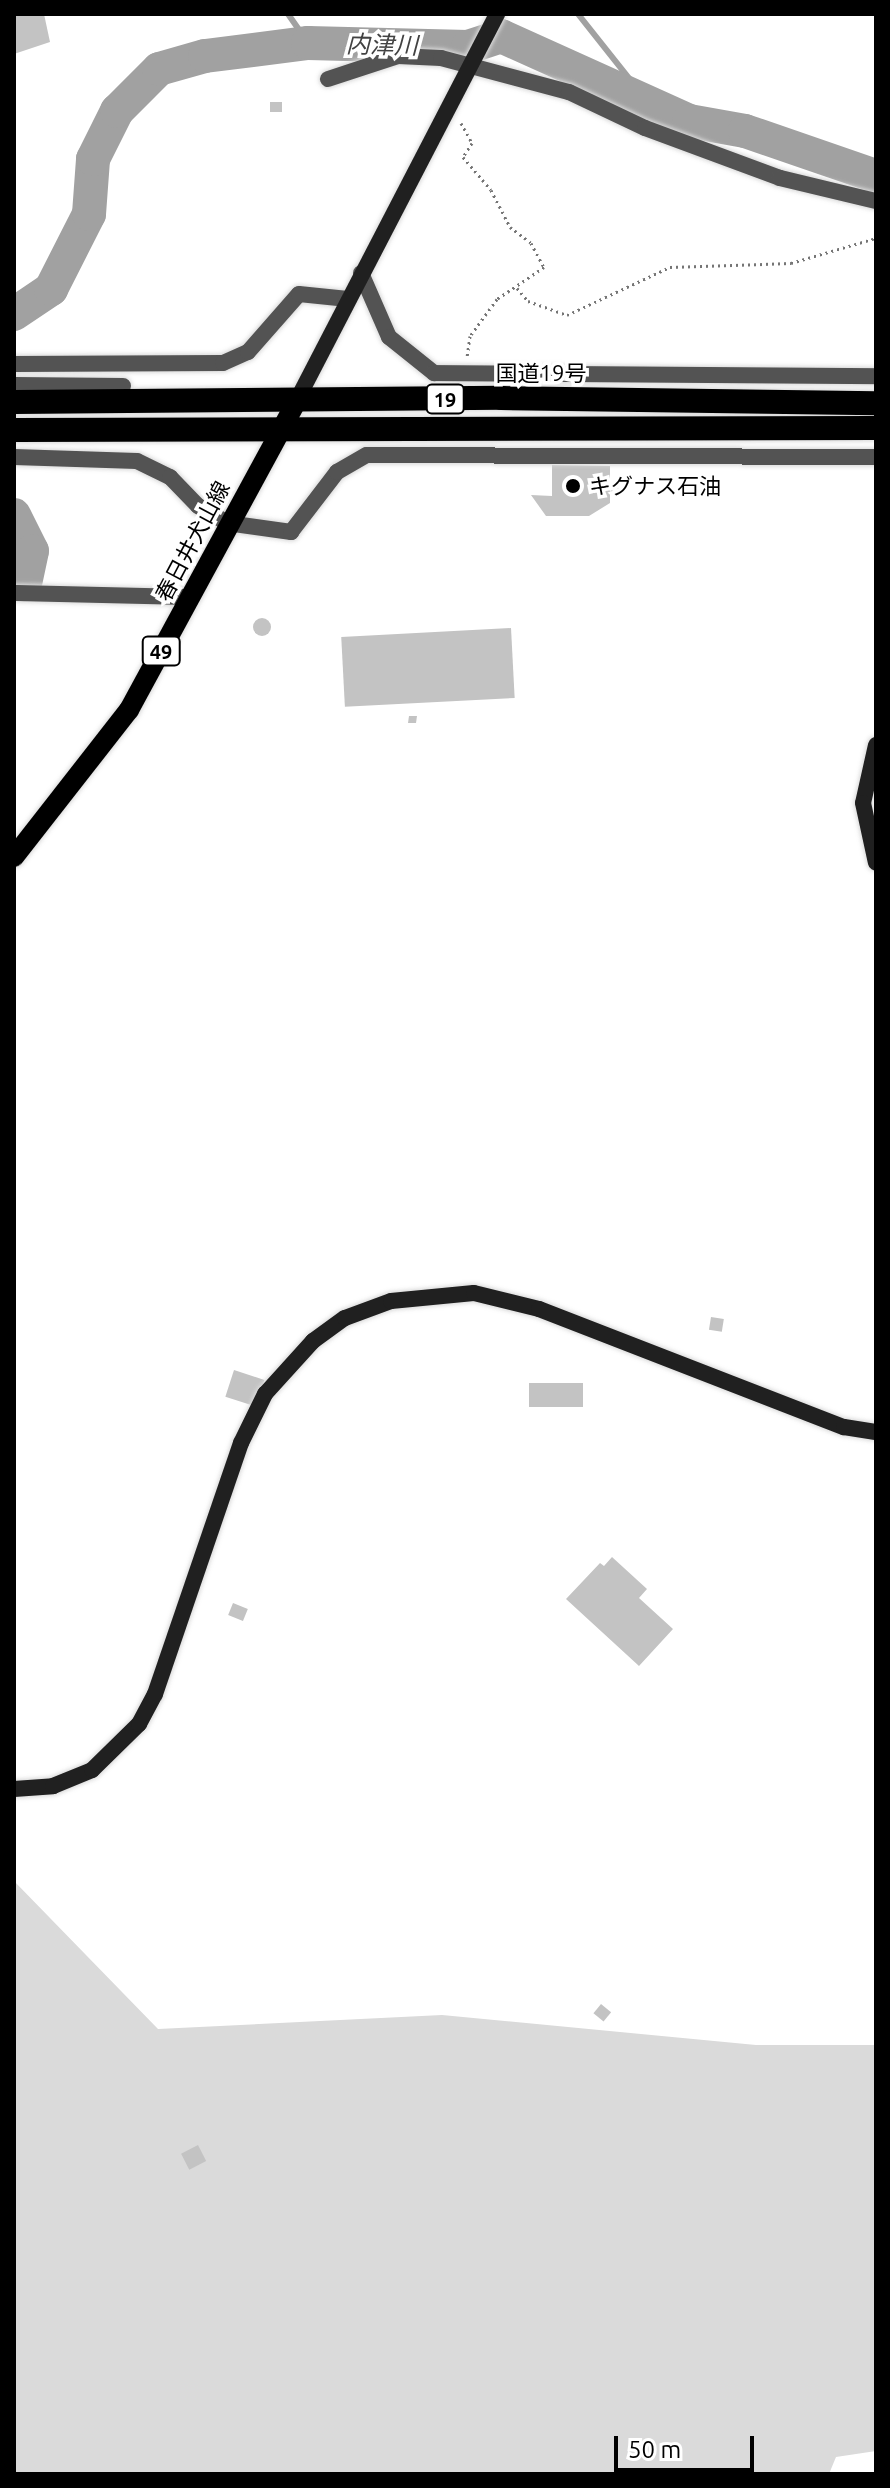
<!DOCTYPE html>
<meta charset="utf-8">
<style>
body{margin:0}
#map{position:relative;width:890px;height:2488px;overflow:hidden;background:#fff;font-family:Ubuntu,"Noto Sans JP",sans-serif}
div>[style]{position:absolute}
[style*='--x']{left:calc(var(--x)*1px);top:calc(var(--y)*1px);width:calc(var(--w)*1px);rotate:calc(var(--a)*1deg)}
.green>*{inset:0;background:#dadada}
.stream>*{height:6px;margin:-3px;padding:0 3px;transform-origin:3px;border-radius:3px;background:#a1a1a1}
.river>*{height:34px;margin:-17px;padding:0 17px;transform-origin:17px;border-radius:17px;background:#a1a1a1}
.building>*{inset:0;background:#c3c3c3;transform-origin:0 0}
.round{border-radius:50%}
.path>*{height:3px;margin-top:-1.5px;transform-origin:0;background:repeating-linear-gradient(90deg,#757575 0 2px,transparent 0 6px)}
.roads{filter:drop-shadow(0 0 2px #dbdbdb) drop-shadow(0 0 2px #dbdbdb)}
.street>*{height:16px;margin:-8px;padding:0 8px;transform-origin:8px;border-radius:8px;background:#535353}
.secondary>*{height:16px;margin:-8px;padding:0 8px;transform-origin:8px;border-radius:8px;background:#202020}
.primary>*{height:20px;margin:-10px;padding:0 10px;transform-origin:10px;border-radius:10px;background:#000}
.highway>*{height:24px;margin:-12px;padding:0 12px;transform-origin:12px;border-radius:12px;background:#000}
.dots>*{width:22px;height:22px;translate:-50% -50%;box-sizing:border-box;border:4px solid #fff;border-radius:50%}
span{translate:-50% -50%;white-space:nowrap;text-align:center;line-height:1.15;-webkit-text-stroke:7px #fff;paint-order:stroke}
.shield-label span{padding:2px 6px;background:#fff;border:2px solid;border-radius:6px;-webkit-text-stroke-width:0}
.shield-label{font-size:20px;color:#000;font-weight:700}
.street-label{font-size:22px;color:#000}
.poi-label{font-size:22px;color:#000}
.left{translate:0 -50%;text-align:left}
.water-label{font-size:24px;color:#424242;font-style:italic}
.frame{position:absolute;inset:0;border:16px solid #000;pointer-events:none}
.scale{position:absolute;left:614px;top:2436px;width:140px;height:36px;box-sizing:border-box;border:4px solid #000;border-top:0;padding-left:10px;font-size:24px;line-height:28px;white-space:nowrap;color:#000;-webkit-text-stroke:6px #fff;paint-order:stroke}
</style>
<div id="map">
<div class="green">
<i style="clip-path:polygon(14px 1881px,158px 2029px,442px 2015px,756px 2045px,876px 2045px,876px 2451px,836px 2457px,829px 2474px,14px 2474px)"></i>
</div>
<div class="stream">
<i style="--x:288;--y:14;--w:35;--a:55"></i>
<i style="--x:578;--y:14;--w:117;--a:51.6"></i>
</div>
<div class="river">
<i style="--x:14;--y:314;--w:45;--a:-34"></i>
<i style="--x:51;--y:289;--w:84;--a:-63.1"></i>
<i style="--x:89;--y:214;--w:55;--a:-85.8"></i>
<i style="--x:93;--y:159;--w:54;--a:-63.4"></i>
<i style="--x:117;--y:111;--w:59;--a:-45"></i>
<i style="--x:159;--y:69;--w:48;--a:-15.8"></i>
<i style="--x:205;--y:56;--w:104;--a:-7.2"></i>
<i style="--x:308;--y:43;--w:160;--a:1.4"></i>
<i style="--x:468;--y:47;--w:35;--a:-18"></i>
<i style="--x:501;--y:36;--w:206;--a:24.3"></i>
<i style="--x:689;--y:121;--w:57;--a:10.1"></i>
<i style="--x:745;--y:131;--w:139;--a:19"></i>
<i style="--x:14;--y:515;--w:40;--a:63.4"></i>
<i style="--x:32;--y:551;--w:34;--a:102"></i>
</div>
<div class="building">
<i style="clip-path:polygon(14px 14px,44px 14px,50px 42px,14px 54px)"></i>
<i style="left:270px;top:102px;width:12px;height:10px"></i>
<i style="clip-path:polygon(552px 465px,610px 466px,610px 491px,617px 486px,623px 494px,616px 498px,610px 491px,610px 503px,589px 516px,546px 516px,531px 495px,552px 496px)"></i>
<i class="round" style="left:253px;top:618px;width:18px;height:18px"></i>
<i style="left:511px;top:628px;width:70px;height:170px;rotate:87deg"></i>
<i style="clip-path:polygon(409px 716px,417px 716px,416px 723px,408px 723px)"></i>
<i style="left:711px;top:1317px;width:13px;height:13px;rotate:9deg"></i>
<i style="left:234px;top:1370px;width:32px;height:28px;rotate:18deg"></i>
<i style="left:529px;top:1383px;width:54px;height:24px"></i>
<i style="clip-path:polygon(612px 1557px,647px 1589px,639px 1598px,673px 1629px,639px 1666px,566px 1599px,600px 1563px,604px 1566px)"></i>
<i style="left:233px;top:1603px;width:16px;height:13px;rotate:22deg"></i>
<i style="left:601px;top:2004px;width:13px;height:12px;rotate:39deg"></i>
<i style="left:198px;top:2145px;width:18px;height:19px;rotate:63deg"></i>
</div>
<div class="path">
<i style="--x:461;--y:123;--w:23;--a:61"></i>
<i style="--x:472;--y:143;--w:17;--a:123"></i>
<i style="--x:463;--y:157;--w:43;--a:49.7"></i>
<i style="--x:491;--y:190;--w:42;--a:62.8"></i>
<i style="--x:510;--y:227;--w:26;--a:37"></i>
<i style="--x:531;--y:243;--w:27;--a:62"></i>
<i style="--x:544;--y:267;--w:57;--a:145.8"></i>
<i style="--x:497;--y:299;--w:46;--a:126.1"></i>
<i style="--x:470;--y:336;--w:22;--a:98"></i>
<i style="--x:517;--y:288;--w:17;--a:50"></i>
<i style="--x:528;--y:301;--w:41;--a:19.7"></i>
<i style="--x:567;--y:315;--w:114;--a:-25"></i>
<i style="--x:670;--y:267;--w:121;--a:-1.9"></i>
<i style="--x:791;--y:263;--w:89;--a:-16.4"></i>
</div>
<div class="roads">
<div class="street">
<i style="--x:328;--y:79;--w:74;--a:-18.2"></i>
<i style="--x:398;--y:56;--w:43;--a:2.7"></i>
<i style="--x:441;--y:58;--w:132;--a:14.9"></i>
<i style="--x:569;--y:92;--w:84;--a:25.3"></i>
<i style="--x:645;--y:128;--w:144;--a:20.3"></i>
<i style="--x:780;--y:178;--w:99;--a:13.5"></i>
<i style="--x:361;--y:273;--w:70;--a:66.4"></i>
<i style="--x:389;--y:337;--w:58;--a:38.7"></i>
<i style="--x:434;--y:373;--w:442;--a:0.4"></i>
<i style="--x:14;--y:364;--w:209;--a:-0.3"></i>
<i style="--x:223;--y:363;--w:27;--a:-24"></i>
<i style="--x:248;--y:352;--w:77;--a:-48.7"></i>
<i style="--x:299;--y:294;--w:49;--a:5.8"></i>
<i style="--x:14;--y:385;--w:109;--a:0.5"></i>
<i style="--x:14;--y:457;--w:123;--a:1.9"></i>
<i style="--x:137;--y:461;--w:37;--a:26"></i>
<i style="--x:170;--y:477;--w:40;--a:46"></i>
<i style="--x:198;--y:506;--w:34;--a:30"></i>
<i style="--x:227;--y:523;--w:65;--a:8"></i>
<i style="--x:291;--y:532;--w:76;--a:-52.5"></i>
<i style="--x:337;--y:472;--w:34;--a:-30"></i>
<i style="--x:367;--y:455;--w:509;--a:0.23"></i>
<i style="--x:14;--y:593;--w:176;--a:1.3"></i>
</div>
<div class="secondary">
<i style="--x:297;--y:400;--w:435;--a:-62.6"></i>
<i style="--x:876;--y:745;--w:59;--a:102.6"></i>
<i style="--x:863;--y:803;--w:61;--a:77.8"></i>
<i style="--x:14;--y:1789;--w:39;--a:-4"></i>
<i style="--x:53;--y:1786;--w:42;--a:-22.3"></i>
<i style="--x:92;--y:1770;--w:66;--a:-44.4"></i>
<i style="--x:139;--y:1724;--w:34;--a:-62"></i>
<i style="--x:155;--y:1694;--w:265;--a:-71.1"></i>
<i style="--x:241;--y:1443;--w:55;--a:-63.9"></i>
<i style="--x:265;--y:1394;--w:72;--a:-47.8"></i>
<i style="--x:313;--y:1341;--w:39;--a:-36"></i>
<i style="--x:345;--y:1318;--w:49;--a:-20.3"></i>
<i style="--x:391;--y:1301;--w:83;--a:-5.5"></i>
<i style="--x:474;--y:1293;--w:67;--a:13.8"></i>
<i style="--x:539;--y:1309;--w:327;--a:21.2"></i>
<i style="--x:844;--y:1427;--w:32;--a:9"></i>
</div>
<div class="primary">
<i style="--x:14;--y:857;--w:187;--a:-52"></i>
<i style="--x:129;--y:710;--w:353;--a:-61.5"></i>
</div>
<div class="highway">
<i style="--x:14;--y:402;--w:487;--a:-0.5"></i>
<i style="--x:501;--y:398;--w:375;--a:0.8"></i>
<i style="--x:14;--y:430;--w:862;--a:-0.13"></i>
</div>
</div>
<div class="dots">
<i style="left:573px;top:486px;background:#000"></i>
</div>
<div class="shield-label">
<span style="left:445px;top:399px">19</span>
<span style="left:161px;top:651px">49</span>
</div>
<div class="street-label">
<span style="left:541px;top:373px">国道19号</span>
<span style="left:192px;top:541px;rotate:-62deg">春日井犬山線</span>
</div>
<div class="poi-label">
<span class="left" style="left:589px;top:486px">キグナス石油</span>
</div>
<div class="water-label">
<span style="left:382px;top:45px;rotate:1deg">内津川</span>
</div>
<div class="frame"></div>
<div class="scale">50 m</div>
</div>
